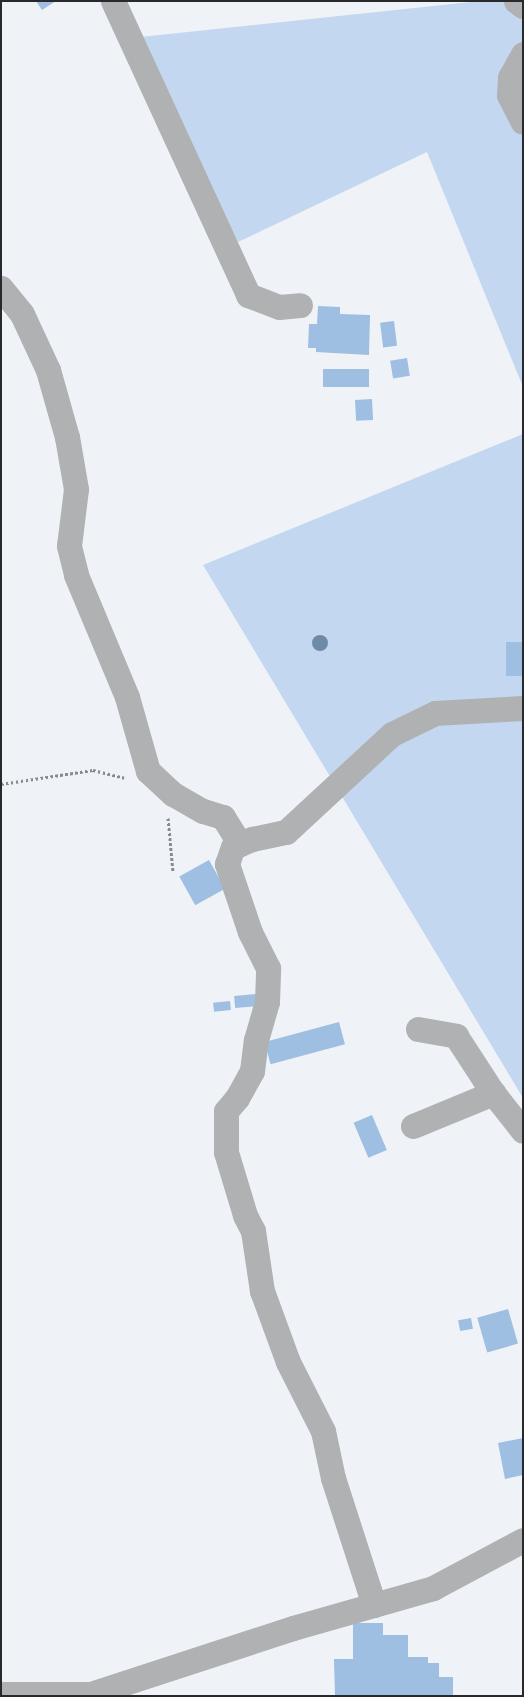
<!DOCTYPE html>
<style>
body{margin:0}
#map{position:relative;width:524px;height:1697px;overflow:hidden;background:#eff3f8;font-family:Inter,sans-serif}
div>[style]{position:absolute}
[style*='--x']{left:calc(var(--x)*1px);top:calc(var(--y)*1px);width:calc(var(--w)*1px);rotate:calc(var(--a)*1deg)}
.green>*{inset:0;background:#c3d8f0}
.building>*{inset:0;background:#9ebee2;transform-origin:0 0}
.path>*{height:3px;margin-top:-1.5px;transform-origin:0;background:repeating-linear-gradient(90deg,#888b8e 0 2.5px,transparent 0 5px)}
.minor>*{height:25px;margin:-12.5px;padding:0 12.5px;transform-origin:12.5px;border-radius:12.5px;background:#afb1b3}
.trees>*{width:16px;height:16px;margin:-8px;border-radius:50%;background:#6f8aa6}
span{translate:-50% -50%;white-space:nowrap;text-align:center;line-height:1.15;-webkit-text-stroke:4px #eff3f8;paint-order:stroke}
.frame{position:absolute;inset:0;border:2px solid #27292b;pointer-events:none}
</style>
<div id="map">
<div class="green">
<i style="clip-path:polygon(480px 1px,523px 1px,523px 387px,427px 152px,238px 242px,131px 38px)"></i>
<i style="clip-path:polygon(523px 434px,523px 1098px,203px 565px)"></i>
</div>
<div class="building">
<i style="clip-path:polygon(36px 1px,56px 1px,42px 10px)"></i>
<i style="clip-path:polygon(318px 306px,340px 307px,340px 314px,370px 315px,369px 355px,316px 352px,316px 348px,308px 348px,309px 324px,317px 324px)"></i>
<i style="left:394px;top:321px;width:25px;height:14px;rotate:83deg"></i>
<i style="left:407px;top:358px;width:18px;height:17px;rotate:81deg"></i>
<i style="left:369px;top:369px;width:18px;height:46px;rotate:90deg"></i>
<i style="left:372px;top:399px;width:21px;height:17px;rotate:87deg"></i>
<i style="left:523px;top:642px;width:34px;height:17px;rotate:90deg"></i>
<i style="left:209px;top:860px;width:33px;height:34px;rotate:61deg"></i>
<i style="left:257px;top:994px;width:12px;height:23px;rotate:85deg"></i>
<i style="left:230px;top:1001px;width:9px;height:17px;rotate:84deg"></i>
<i style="left:339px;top:1022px;width:23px;height:77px;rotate:75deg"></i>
<i style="left:372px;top:1115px;width:38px;height:20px;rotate:67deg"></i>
<i style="left:508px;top:1309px;width:36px;height:32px;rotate:74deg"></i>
<i style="left:471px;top:1318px;width:11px;height:13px;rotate:80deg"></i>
<i style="clip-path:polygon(523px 1438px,523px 1475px,505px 1479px,498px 1443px)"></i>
<i style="clip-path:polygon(353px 1623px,383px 1623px,383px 1635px,408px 1635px,408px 1657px,428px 1657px,428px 1663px,439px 1663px,439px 1677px,453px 1677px,453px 1696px,335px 1696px,334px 1659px,353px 1659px)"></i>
</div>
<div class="path">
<i style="--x:1;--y:784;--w:93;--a:-8.7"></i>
<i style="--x:93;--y:770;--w:32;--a:14"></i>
<i style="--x:168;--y:818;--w:54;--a:84.7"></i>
</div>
<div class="minor">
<i style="--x:113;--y:1;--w:324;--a:65.3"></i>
<i style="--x:248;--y:295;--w:33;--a:21"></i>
<i style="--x:279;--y:307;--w:21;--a:-5"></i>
<i style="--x:516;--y:1;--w:9;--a:36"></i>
<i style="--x:523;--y:54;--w:26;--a:119"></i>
<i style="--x:510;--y:77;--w:18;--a:93"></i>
<i style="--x:509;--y:95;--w:30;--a:63"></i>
<i style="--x:1;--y:288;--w:33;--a:51"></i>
<i style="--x:22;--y:314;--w:62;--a:65.1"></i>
<i style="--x:48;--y:370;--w:70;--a:74.2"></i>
<i style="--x:67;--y:437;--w:53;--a:80.2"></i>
<i style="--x:76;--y:489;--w:57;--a:97"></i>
<i style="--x:69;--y:546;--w:30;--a:76"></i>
<i style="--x:76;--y:575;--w:132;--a:67.3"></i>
<i style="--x:127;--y:697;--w:77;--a:74.2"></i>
<i style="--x:148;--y:771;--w:34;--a:43"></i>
<i style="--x:173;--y:794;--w:34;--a:30"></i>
<i style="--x:203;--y:811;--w:21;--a:17"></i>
<i style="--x:223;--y:817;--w:32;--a:58"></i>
<i style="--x:418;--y:1029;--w:39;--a:10"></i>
<i style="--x:456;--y:1036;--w:68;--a:57"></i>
<i style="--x:493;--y:1093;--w:48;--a:51.7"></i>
<i style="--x:413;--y:1126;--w:87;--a:-22.4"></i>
<i style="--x:374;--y:1605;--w:133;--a:-107.9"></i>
<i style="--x:333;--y:1478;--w:48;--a:-102"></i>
<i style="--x:323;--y:1431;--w:77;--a:-116.9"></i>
<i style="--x:288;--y:1362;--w:76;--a:-110.1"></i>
<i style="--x:262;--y:1291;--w:61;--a:-98.5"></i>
<i style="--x:253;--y:1231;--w:18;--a:-117"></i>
<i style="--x:245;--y:1215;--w:66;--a:-106.8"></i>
<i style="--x:226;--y:1152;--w:41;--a:-90"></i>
<i style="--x:226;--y:1111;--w:17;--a:-50"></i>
<i style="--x:237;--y:1098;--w:31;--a:-61"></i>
<i style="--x:252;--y:1071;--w:31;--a:-83"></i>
<i style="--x:256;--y:1040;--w:40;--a:-74"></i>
<i style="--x:267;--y:1002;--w:34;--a:-88"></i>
<i style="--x:268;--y:968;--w:40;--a:-116.6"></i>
<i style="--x:250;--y:932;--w:72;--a:-108.7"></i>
<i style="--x:227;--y:864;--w:18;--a:-71"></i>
<i style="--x:233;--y:847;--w:21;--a:-23"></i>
<i style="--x:252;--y:839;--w:35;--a:-12"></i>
<i style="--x:286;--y:832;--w:144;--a:-42.8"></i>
<i style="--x:392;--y:734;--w:48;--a:-26"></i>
<i style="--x:435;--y:713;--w:88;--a:-3.3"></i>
<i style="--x:1;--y:1694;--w:90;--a:0"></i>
<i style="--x:91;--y:1694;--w:213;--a:-18.1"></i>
<i style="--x:293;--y:1628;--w:146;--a:-15.9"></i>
<i style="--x:433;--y:1588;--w:102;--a:-28.1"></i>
</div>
<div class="trees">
<i style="left:320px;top:643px"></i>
</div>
<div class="frame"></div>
</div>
